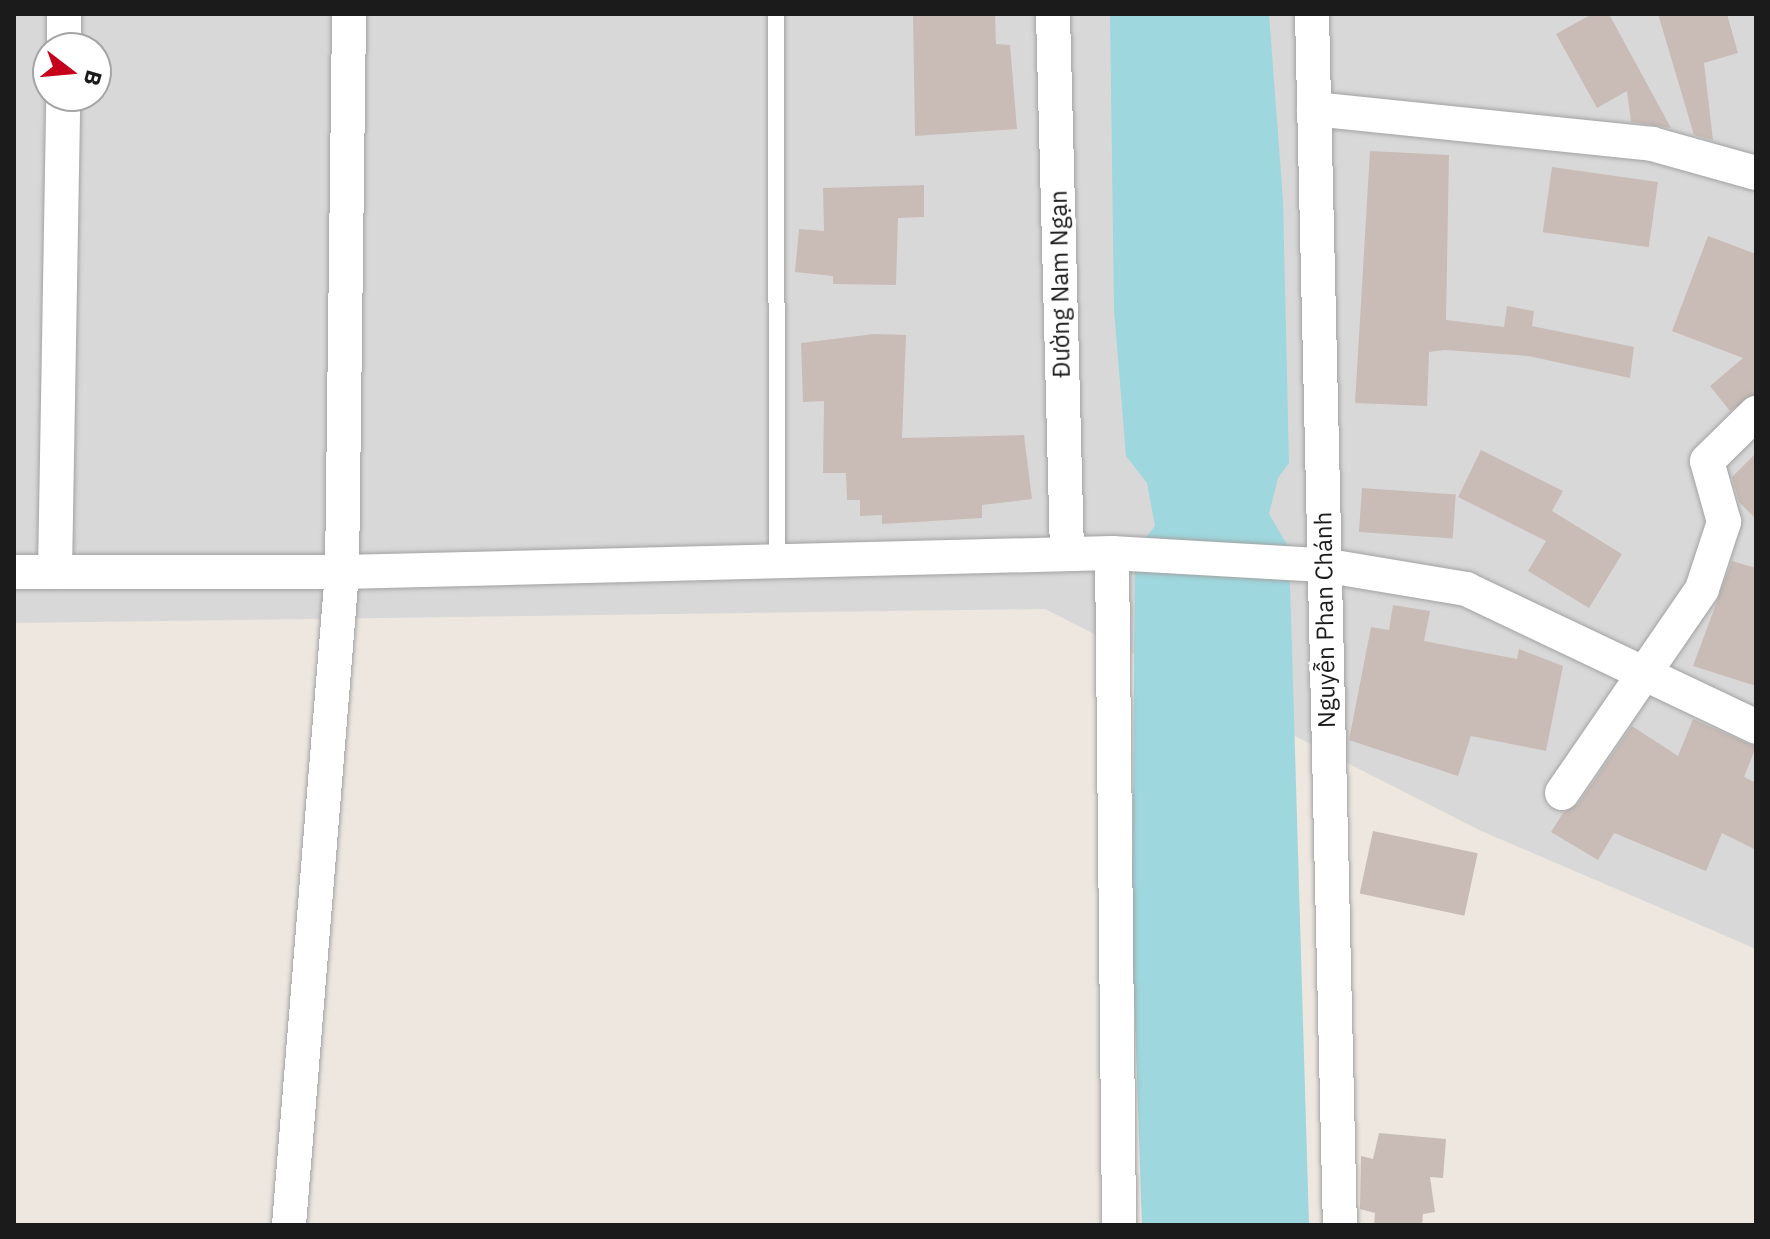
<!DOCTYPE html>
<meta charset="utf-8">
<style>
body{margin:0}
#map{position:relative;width:1770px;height:1239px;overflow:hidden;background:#ede7e0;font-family:"IBM Plex Sans",sans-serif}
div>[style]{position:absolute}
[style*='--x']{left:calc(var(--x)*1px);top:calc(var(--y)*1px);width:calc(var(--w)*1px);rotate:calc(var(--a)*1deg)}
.residential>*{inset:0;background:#d9d8d8}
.water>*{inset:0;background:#9ed7dd}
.building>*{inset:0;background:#c9bcb6;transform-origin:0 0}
.roads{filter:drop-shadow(0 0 2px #a2a2a2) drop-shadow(0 0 2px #a2a2a2)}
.service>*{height:16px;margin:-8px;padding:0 8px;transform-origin:8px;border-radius:8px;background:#fff}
.minor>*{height:34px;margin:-17px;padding:0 17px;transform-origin:17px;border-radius:17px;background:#fff}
span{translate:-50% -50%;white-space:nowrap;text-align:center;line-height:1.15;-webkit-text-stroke:8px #fff;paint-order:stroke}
.street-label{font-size:24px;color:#1b1b1b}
.frame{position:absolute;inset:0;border:16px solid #1b1b1b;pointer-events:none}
.north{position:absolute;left:32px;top:32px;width:80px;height:80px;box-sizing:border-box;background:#fff;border:2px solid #a4a4a4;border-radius:50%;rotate:106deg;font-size:22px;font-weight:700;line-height:32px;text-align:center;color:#1b1b1b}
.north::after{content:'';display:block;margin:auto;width:28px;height:36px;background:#c6001a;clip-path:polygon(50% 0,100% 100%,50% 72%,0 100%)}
</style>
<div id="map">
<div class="residential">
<i style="clip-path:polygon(evenodd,14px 14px,1756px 14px,1756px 949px,1479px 830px,1045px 609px,14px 623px,14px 14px,48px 48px,96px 48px,96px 96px,48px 96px,48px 48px)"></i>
</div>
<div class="water">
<i style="clip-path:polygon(1110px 14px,1269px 14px,1283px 200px,1289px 463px,1278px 478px,1269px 514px,1289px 548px,1309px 1225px,1142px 1225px,1132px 932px,1135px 563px,1137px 548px,1155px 526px,1147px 483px,1126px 456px,1114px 310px)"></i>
</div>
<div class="building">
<i style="clip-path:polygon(913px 14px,995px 14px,996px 44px,1010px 45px,1017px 129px,915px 136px)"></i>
<i style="clip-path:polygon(1592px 14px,1609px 14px,1671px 128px,1631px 122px,1627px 91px,1597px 108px,1556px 34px)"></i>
<i style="clip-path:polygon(1658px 14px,1727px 14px,1738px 53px,1704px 63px,1713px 140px,1694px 135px)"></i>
<i style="clip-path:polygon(1370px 151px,1449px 155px,1446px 320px,1504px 327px,1507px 306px,1534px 311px,1532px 326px,1634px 347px,1630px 378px,1528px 356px,1445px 350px,1429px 352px,1427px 406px,1355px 403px)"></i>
<i style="left:1552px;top:167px;width:107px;height:66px;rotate:8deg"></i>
<i style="clip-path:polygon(924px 185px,924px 217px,898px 218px,896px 285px,833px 284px,833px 276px,795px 272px,799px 229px,824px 231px,823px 188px)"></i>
<i style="clip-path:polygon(1708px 236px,1756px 254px,1756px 394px,1730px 411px,1710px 386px,1743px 358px,1672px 331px)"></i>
<i style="clip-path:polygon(874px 334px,906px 335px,902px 438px,1024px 435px,1032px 499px,982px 505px,982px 518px,882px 524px,882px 515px,860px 516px,860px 500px,847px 500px,846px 473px,823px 473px,824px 401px,803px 402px,801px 343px)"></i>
<i style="clip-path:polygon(1481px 450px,1563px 491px,1552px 511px,1622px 554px,1589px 608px,1528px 571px,1546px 541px,1458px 497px)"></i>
<i style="clip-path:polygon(1756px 453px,1756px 519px,1739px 502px,1732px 477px)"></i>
<i style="left:1362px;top:488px;width:94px;height:44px;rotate:4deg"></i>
<i style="clip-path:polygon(1732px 561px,1756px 568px,1756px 686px,1693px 666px)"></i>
<i style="clip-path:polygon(1393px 605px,1430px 611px,1424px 641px,1517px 659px,1519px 649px,1563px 666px,1546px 751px,1471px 736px,1458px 776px,1349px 740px,1371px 627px,1389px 630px)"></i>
<i style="clip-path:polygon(1693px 719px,1756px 747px,1744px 777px,1756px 783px,1756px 850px,1722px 833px,1706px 871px,1614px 833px,1598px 860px,1551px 832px,1563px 813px,1578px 804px,1632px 726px,1678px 756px)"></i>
<i style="left:1373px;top:831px;width:107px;height:64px;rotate:12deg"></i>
<i style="clip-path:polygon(1379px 1133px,1446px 1139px,1443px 1178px,1430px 1177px,1435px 1212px,1423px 1214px,1422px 1225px,1374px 1225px,1375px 1213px,1360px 1209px,1361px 1156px,1373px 1159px)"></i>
</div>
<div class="roads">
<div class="service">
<i style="--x:776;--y:14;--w:547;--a:89.9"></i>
</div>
<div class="minor">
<i style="--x:1053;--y:14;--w:539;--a:88.51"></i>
<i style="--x:1312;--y:14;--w:1211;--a:88.68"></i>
<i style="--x:64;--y:48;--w:34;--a:-90"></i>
<i style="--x:1314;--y:109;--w:340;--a:5.9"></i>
<i style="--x:1652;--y:144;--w:108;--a:15.6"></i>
<i style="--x:1112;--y:553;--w:672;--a:89.4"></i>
<i style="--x:14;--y:572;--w:328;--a:0"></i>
<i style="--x:342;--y:572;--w:770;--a:-1.41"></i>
<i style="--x:1112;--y:553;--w:211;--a:3.3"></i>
<i style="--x:1323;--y:565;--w:145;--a:9.5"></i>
<i style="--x:1466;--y:589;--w:321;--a:25.4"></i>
<i style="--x:55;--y:572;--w:476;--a:-89"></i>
<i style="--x:1562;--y:793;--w:247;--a:-55.5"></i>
<i style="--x:1702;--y:589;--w:71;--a:-71.8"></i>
<i style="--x:1724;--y:522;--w:63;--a:-105.6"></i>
<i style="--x:1707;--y:461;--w:69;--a:-44.4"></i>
<i style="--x:289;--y:1225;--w:655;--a:-85.36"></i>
<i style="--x:342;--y:572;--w:558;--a:-89.28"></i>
</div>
</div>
<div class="street-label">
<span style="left:1060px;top:284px;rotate:-91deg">Đường Nam Ngạn</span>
<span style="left:1325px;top:620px;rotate:-91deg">Nguyễn Phan Chánh</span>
</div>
<div class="frame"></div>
<div class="north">B</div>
</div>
